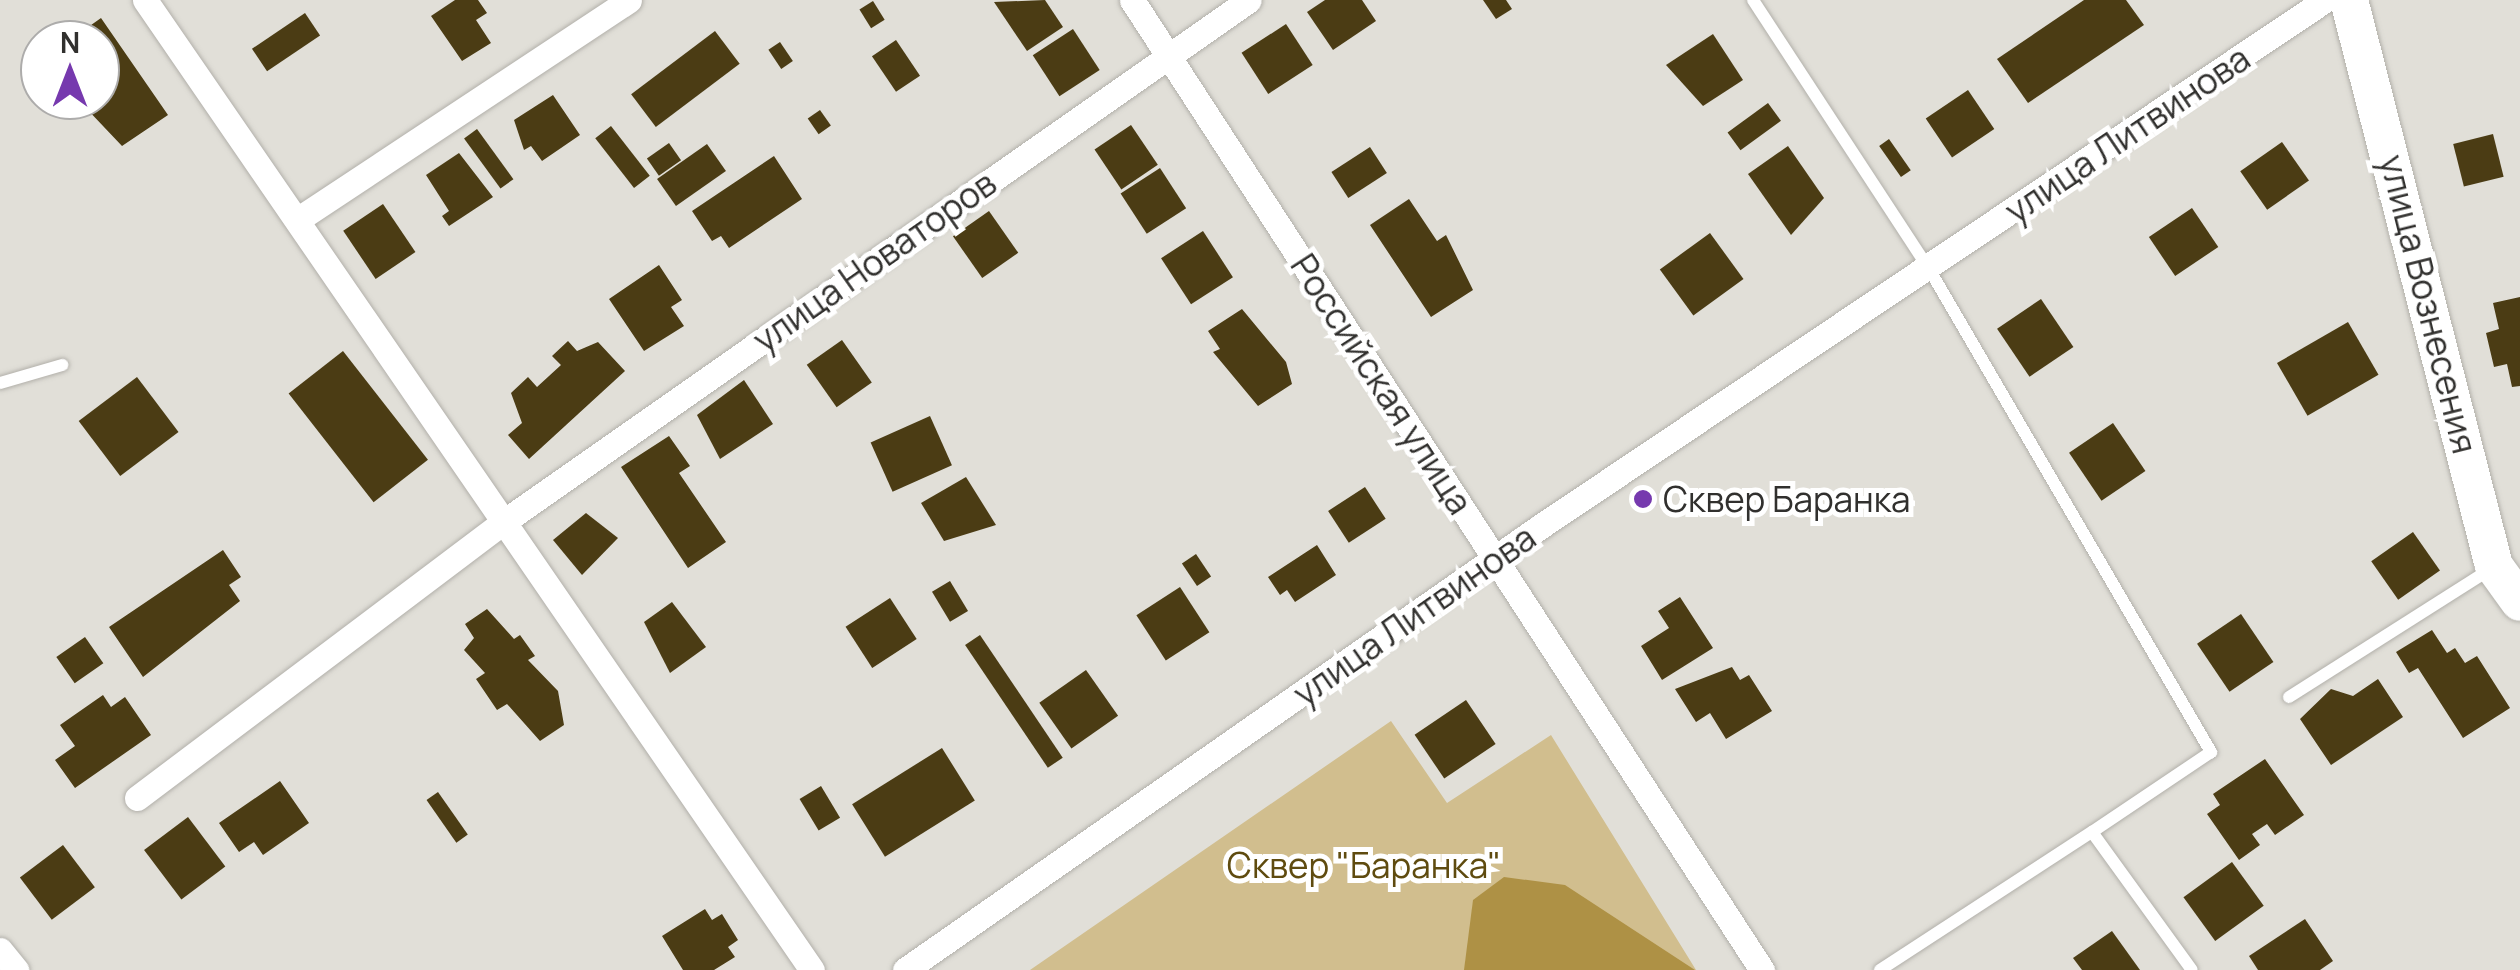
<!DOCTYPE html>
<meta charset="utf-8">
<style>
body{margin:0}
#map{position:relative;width:2520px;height:970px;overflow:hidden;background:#e1dfd8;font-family:Manrope,sans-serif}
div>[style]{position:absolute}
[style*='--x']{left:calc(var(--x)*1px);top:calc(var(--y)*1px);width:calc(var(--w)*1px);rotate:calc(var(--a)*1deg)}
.green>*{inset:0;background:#d1be8e}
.water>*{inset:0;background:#ae9145}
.building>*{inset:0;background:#4b3c14;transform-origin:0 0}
.roads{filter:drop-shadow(0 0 2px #b2b0aa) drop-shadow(0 0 2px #b2b0aa)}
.lane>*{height:12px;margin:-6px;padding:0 6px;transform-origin:6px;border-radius:6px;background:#fff}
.street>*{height:25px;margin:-12.5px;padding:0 12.5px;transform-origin:12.5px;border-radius:12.5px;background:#fff}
.secondary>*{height:38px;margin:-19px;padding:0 19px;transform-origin:19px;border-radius:19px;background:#fff}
.dots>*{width:28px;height:28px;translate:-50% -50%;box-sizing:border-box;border:5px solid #fff;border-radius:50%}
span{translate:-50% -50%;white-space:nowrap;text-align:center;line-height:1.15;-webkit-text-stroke:10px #fff;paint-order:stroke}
.street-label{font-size:35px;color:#31302e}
.poi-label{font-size:35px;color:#31302e}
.left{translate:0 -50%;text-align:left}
.park-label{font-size:35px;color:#5f4b0f}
.north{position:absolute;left:20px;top:20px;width:100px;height:100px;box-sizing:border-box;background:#fff;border:2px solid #adacab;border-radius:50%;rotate:0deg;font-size:28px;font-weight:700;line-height:40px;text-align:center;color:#31302e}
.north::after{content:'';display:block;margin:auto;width:35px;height:45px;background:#7639ae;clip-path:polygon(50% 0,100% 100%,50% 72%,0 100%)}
</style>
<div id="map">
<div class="green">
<i style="clip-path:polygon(1391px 721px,1447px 803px,1551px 735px,1696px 970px,1030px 970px)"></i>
</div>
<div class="water">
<i style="clip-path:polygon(1504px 877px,1565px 885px,1695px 970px,1464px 970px,1473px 900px)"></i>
</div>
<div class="building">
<i style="clip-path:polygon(455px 0,478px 0,487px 13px,476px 20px,491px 43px,462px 61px,431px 16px)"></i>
<i style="clip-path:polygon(1045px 0,1063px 27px,1027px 51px,994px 2px)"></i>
<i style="clip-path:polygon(1325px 0,1362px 0,1376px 21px,1333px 50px,1307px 12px)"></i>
<i style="clip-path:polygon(1483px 0,1506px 0,1512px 9px,1496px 19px)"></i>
<i style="clip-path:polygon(2084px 0,2126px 0,2144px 25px,2028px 103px,1997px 59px)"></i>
<i style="left:873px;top:1px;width:22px;height:16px;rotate:58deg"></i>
<i style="left:305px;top:13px;width:27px;height:64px;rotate:56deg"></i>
<i style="clip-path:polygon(101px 18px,168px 115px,122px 146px,85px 107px,100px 100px,100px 40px,70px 40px)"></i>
<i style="left:1286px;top:24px;width:49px;height:53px;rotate:57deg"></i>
<i style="left:1073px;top:29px;width:49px;height:48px;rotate:57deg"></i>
<i style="left:715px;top:31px;width:41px;height:105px;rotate:53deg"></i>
<i style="clip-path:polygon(1713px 34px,1743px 80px,1703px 106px,1666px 65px)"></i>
<i style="left:896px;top:40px;width:43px;height:29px;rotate:56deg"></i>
<i style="left:780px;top:42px;width:23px;height:14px;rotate:56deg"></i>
<i style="left:1968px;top:90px;width:47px;height:51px;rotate:56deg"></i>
<i style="clip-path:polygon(553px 95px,580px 135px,542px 161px,531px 146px,524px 150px,514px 120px)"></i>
<i style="left:1768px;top:103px;width:22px;height:50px;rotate:54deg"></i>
<i style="left:820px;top:110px;width:19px;height:15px;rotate:55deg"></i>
<i style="left:1131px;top:125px;width:48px;height:44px;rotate:56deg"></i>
<i style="left:611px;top:126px;width:63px;height:20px;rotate:52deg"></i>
<i style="left:477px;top:129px;width:62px;height:16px;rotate:54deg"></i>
<i style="left:2493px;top:134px;width:44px;height:41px;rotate:76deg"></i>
<i style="left:1889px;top:139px;width:38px;height:12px;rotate:55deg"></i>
<i style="left:2282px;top:142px;width:47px;height:51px;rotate:55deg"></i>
<i style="left:669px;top:143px;width:21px;height:27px;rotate:55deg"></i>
<i style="left:707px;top:144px;width:33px;height:61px;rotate:55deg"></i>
<i style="clip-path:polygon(1788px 146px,1824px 198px,1791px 235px,1748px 174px)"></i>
<i style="left:1370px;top:147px;width:31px;height:46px;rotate:57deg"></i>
<i style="clip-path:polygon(459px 153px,493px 197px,449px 226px,442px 216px,449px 211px,426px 175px)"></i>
<i style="clip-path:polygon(774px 156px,802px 199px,729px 248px,721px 236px,712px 241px,692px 211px)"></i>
<i style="left:1160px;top:168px;width:48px;height:47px;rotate:57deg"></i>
<i style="clip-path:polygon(1409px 199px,1437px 241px,1446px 235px,1473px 290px,1431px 317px,1370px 225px)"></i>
<i style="left:383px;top:204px;width:58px;height:48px;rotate:56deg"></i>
<i style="left:2192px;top:208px;width:47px;height:52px;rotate:56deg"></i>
<i style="left:989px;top:211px;width:51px;height:44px;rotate:55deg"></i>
<i style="left:1203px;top:231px;width:55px;height:50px;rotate:57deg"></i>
<i style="left:1710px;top:233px;width:57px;height:62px;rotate:54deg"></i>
<i style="clip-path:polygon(659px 265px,682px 300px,671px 307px,684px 326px,644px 351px,609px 299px)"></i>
<i style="clip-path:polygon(2520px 297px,2520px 386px,2512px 387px,2507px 364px,2494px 367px,2486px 333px,2499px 329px,2493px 303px)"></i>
<i style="left:2041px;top:299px;width:58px;height:53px;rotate:56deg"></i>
<i style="clip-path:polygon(1242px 309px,1286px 362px,1292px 384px,1258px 406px,1213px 352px,1220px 349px,1208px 331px)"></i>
<i style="left:2348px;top:322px;width:61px;height:82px;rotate:60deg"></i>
<i style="left:842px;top:340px;width:52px;height:43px;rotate:55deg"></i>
<i style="clip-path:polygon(568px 341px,577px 351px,598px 342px,625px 371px,529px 459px,508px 435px,522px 423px,511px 393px,528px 377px,537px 387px,561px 365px,552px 356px)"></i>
<i style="left:343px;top:351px;width:138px;height:69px;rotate:52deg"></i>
<i style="left:137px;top:377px;width:69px;height:73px;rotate:53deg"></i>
<i style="clip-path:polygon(744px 380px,773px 424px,720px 459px,697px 415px)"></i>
<i style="left:930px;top:416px;width:54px;height:65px;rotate:66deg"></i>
<i style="left:2113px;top:423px;width:58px;height:53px;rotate:56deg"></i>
<i style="clip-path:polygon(669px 436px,690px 466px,679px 473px,726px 542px,688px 568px,621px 467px)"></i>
<i style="clip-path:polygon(966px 477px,996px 525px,944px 541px,921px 503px)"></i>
<i style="left:1365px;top:487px;width:38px;height:44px;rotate:57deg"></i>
<i style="clip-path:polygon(586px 513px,618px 538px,582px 575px,553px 540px)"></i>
<i style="left:2413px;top:532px;width:47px;height:51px;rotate:55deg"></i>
<i style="clip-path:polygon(1317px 545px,1336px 575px,1295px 602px,1287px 590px,1280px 595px,1268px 577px)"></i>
<i style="clip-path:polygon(223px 550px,241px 577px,229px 585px,240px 601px,143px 677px,109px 627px)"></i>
<i style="left:1196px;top:554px;width:27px;height:17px;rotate:56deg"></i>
<i style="left:950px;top:581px;width:35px;height:21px;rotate:59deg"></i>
<i style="left:1180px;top:587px;width:54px;height:52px;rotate:57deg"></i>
<i style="clip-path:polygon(1680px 597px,1713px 648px,1662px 680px,1641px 646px,1669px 628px,1658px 611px)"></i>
<i style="left:890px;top:598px;width:49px;height:53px;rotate:57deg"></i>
<i style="clip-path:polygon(672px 602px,706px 647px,670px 673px,644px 622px)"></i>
<i style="clip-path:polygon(487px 609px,514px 639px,520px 635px,535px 656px,528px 660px,558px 691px,564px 725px,540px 741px,507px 704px,497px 710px,476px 679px,485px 673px,464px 650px,474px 638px,465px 624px)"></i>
<i style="left:2241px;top:614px;width:58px;height:53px;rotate:56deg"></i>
<i style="clip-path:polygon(2432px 630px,2447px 653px,2455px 648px,2465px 663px,2477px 656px,2510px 708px,2463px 738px,2418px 668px,2409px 673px,2396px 652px)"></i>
<i style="left:980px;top:635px;width:148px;height:18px;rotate:56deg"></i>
<i style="left:85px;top:637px;width:32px;height:35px;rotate:55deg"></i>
<i style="clip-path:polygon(1732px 667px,1740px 680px,1749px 675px,1772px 711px,1726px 739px,1710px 713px,1696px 722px,1675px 689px)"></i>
<i style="left:1086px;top:670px;width:56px;height:57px;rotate:55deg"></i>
<i style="clip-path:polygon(2378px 679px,2403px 717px,2331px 765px,2300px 719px,2331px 689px,2353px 696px)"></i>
<i style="clip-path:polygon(103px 695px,111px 707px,125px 697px,151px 735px,75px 788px,55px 760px,75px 746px,60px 725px)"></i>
<i style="left:1466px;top:700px;width:53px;height:62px;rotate:56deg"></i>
<i style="left:942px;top:748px;width:62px;height:106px;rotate:58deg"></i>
<i style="clip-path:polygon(2265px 759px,2304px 815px,2275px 835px,2267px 824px,2252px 834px,2260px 845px,2239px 860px,2207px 814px,2220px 805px,2213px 794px)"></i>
<i style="clip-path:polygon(280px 781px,309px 823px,263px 855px,254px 842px,239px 852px,219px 823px)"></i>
<i style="left:821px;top:786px;width:37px;height:25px;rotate:59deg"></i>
<i style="left:438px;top:792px;width:52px;height:14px;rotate:55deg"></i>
<i style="left:188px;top:817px;width:62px;height:55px;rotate:53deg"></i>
<i style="left:63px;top:845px;width:53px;height:54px;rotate:53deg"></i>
<i style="left:2232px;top:862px;width:54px;height:60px;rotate:54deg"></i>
<i style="clip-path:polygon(705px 909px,712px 920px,722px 914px,738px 940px,728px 947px,735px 957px,714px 970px,683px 970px,662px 936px)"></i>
<i style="clip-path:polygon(2305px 919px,2333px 961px,2320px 970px,2258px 970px,2249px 956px)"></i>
<i style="clip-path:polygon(2112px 931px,2140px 970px,2082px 970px,2073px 958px)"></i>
</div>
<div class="roads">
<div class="lane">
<i style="--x:1753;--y:0;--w:319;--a:56.8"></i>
<i style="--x:1928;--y:267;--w:562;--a:59.74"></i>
<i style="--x:2211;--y:752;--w:143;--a:146.1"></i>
<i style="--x:2092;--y:832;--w:170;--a:54.1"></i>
<i style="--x:0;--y:383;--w:65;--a:-16.2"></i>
<i style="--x:2289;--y:697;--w:241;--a:-32.4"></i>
<i style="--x:1880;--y:970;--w:253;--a:-33.1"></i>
</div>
<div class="street">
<i style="--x:145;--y:0;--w:1177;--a:55.49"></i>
<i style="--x:1132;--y:0;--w:1157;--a:57"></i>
<i style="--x:297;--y:220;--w:398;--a:-33.5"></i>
<i style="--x:137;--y:798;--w:453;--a:-37"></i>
<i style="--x:499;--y:525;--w:915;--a:-34.99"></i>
<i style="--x:0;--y:950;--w:26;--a:51"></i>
<i style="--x:905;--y:970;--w:776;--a:-34.92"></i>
<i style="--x:1541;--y:526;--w:944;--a:-33.86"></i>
</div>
<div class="secondary">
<i style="--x:2349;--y:0;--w:584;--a:75.63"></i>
<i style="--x:2494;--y:566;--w:44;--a:54.2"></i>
</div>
</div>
<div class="dots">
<i style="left:1643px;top:499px;background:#7639ae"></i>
</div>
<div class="street-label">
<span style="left:2127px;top:134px;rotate:-34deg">улица Литвинова</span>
<span style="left:874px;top:261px;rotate:-35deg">улица Новаторов</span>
<span style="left:2429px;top:304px;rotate:76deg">улица Вознесения</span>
<span style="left:1382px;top:384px;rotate:57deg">Российская улица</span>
<span style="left:1414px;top:615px;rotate:-35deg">улица Литвинова</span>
</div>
<div class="poi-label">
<span class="left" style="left:1663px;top:499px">Сквер Баранка</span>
</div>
<div class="park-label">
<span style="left:1364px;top:865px">Сквер "Баранка"</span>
</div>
<div class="north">N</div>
</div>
